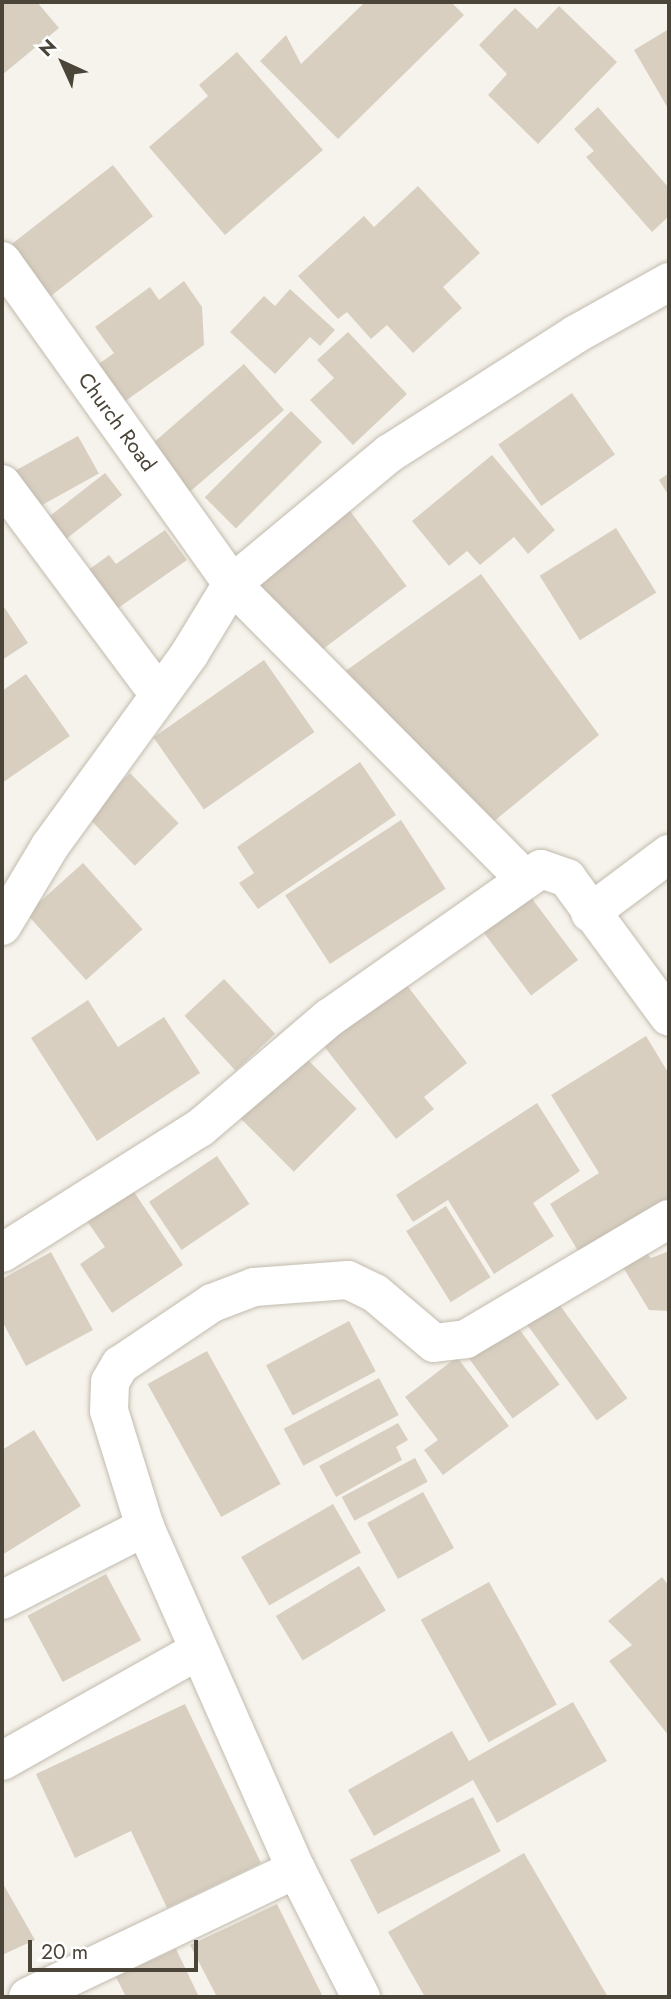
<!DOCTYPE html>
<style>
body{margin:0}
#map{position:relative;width:671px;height:1999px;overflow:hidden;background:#f6f3ec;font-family:Jost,sans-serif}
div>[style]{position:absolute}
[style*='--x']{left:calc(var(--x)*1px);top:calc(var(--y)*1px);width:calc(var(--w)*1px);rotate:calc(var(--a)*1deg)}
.building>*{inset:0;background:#d8cfc1;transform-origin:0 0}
.roads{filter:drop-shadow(0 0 2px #c2bbae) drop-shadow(0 0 2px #c2bbae)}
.minor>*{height:38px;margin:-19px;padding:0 19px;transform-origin:19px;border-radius:19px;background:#fff}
span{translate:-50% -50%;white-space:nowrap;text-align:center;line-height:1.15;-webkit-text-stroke:7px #fff;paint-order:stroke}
.street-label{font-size:21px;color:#4b4439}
.frame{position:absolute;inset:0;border:4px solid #4b4439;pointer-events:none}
.north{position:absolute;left:28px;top:28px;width:70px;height:70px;-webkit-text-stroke:5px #fff;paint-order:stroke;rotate:315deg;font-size:19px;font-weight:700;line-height:28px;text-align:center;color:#4b4439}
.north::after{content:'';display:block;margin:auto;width:24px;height:32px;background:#4b4439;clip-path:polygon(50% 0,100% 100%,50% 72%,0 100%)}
.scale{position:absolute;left:28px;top:1940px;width:170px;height:32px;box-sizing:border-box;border:4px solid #4b4439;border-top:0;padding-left:9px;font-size:21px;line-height:24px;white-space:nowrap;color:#4b4439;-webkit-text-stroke:5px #fff;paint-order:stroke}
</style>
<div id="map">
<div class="building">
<i style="clip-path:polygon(2px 2px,37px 2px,59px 28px,2px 75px)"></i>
<i style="clip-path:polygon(365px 2px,451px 2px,464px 15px,338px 139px,260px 61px,286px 35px,301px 64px)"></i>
<i style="clip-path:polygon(559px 6px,617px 62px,538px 144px,488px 95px,507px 74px,479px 45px,515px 8px,537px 29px)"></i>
<i style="clip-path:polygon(669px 29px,669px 110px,634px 50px)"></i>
<i style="clip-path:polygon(237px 52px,323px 150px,225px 235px,149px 147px,208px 96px,199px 85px)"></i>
<i style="clip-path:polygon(598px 107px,669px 188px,669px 216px,652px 232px,586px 157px,594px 151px,574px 129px)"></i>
<i style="left:113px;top:165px;width:65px;height:141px;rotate:52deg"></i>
<i style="clip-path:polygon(418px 186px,480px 253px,443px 287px,462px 308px,413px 353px,387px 325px,371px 339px,347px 312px,338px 319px,298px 276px,364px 216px,374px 227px)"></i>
<i style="clip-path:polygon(184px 281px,202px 307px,204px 345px,117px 407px,90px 370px,114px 353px,95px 327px,150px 287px,159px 300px)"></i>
<i style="clip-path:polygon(290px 289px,335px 330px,320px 346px,310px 337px,275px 374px,230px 332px,264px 296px,275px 306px)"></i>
<i style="clip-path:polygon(348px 332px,407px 394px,353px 445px,310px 400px,334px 378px,317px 360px)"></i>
<i style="left:244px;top:364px;width:61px;height:135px;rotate:49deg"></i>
<i style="left:572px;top:393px;width:75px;height:90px;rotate:55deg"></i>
<i style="left:291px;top:411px;width:44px;height:122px;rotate:45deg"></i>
<i style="left:78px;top:436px;width:43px;height:77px;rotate:61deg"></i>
<i style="clip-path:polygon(492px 455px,555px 530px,528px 554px,514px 537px,480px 565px,467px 551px,449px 566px,412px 521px)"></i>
<i style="left:105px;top:473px;width:28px;height:83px;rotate:52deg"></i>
<i style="clip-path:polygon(669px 473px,669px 496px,659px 480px)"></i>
<i style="left:350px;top:511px;width:94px;height:117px;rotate:53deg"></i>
<i style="left:616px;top:528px;width:76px;height:90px;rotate:58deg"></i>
<i style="clip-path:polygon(165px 530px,187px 560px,108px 615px,80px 576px,109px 555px,116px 564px)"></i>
<i style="clip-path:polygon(481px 574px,599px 735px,487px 827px,340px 675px)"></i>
<i style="clip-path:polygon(2px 604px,28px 643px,2px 660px)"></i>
<i style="left:264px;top:660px;width:88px;height:135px;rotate:55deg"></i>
<i style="clip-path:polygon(26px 674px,70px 736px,2px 783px,2px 691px)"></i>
<i style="clip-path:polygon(360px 762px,396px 815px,258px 909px,239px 883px,254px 873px,237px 847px)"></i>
<i style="left:130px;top:773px;width:70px;height:61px;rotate:46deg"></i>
<i style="left:401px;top:820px;width:82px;height:138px;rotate:57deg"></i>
<i style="left:83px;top:863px;width:89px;height:76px;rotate:48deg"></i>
<i style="left:527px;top:892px;width:85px;height:59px;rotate:53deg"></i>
<i style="left:224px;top:979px;width:75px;height:54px;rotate:47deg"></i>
<i style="clip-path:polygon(402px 979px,467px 1063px,424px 1097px,434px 1109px,396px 1139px,320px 1041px)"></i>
<i style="clip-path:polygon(88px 1000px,118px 1047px,164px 1017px,200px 1073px,97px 1141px,31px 1038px)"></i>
<i style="clip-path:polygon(646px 1036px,669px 1074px,669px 1202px,581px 1256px,550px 1204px,599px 1173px,551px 1095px)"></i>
<i style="left:303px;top:1055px;width:76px;height:89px;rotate:45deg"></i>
<i style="clip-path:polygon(537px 1103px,580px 1171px,533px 1203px,554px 1236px,494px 1274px,448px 1200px,413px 1222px,396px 1195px)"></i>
<i style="left:217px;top:1156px;width:58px;height:82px;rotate:56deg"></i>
<i style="clip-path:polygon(128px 1183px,183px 1265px,112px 1313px,80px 1264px,105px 1247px,82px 1214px)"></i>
<i style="left:446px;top:1206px;width:84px;height:47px;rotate:58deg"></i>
<i style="clip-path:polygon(639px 1246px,651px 1258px,669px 1251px,669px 1311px,649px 1310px,618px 1259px)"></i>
<i style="clip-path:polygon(51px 1252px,93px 1330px,26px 1366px,2px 1321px,2px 1279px)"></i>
<i style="left:551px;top:1293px;width:130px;height:38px;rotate:54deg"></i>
<i style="left:512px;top:1319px;width:81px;height:58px;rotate:54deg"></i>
<i style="left:349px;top:1321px;width:57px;height:94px;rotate:62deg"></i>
<i style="left:207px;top:1351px;width:152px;height:68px;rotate:61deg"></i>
<i style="clip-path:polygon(457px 1357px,509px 1426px,443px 1475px,424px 1450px,438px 1440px,405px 1397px)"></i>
<i style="left:379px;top:1378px;width:42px;height:108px;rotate:62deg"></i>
<i style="clip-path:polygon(398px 1423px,408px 1440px,396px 1447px,402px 1460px,336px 1497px,319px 1466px)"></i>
<i style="clip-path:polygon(34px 1430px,81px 1506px,2px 1555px,2px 1450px)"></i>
<i style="left:415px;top:1458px;width:27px;height:83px;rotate:62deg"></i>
<i style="left:423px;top:1492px;width:64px;height:64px;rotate:61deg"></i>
<i style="left:333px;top:1504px;width:56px;height:106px;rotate:60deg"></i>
<i style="left:359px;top:1566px;width:52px;height:97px;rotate:59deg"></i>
<i style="left:106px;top:1574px;width:75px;height:89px;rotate:62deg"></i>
<i style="clip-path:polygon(662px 1577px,669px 1586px,669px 1736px,609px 1661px,632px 1645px,608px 1621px)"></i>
<i style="left:489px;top:1582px;width:140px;height:78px;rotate:61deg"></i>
<i style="clip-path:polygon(573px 1702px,607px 1761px,497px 1823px,473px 1780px,374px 1836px,348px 1790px,452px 1731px,469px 1761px)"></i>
<i style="clip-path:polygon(185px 1704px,261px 1863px,167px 1908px,131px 1831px,75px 1858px,36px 1774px)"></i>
<i style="left:473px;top:1797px;width:61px;height:138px;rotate:63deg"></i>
<i style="clip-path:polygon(524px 1853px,608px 1997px,425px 1997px,388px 1932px)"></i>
<i style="clip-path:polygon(2px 1882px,35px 1940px,2px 1955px)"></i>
<i style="clip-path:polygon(277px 1904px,323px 1997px,217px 1997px,190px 1945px)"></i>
<i style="clip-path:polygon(176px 1949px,199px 1997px,126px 1997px,116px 1977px)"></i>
</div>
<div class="roads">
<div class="minor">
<i style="--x:2;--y:261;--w:397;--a:54.5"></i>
<i style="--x:232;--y:584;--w:414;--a:45.2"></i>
<i style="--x:2;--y:484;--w:263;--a:53.3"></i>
<i style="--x:590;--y:913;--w:99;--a:-36.8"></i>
<i style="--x:2;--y:926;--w:93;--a:-59"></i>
<i style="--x:50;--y:846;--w:238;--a:-54"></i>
<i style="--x:190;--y:653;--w:81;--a:-58.7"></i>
<i style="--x:232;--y:584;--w:205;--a:-39.7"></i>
<i style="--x:390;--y:453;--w:221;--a:-32.6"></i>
<i style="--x:576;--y:334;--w:107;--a:-29.2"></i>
<i style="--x:2;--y:1253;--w:234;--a:-32.3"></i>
<i style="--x:200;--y:1128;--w:170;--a:-40.5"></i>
<i style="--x:329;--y:1018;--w:259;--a:-35.1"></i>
<i style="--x:541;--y:869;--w:28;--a:19"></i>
<i style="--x:567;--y:878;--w:172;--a:53.7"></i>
<i style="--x:145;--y:1527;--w:374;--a:66.2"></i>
<i style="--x:296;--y:1869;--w:144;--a:63.1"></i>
<i style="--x:2;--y:1600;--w:161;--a:-27"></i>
<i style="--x:145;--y:1527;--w:121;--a:-107.2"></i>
<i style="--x:109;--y:1411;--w:29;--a:-88"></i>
<i style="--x:110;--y:1382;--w:20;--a:-60"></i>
<i style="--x:120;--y:1365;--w:111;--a:-34"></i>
<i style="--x:212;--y:1303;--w:45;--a:-20.9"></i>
<i style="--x:254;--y:1287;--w:94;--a:-4.3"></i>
<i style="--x:348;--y:1280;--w:30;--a:26"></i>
<i style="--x:375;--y:1293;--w:77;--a:40.3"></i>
<i style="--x:434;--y:1343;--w:32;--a:-7"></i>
<i style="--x:466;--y:1339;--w:236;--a:-30.6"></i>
<i style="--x:2;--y:1761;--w:224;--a:-29.4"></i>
<i style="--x:28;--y:1997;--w:297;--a:-25.5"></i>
</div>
</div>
<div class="street-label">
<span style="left:117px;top:422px;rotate:54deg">Church Road</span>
</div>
<div class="frame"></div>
<div class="north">N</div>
<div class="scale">20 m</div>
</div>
